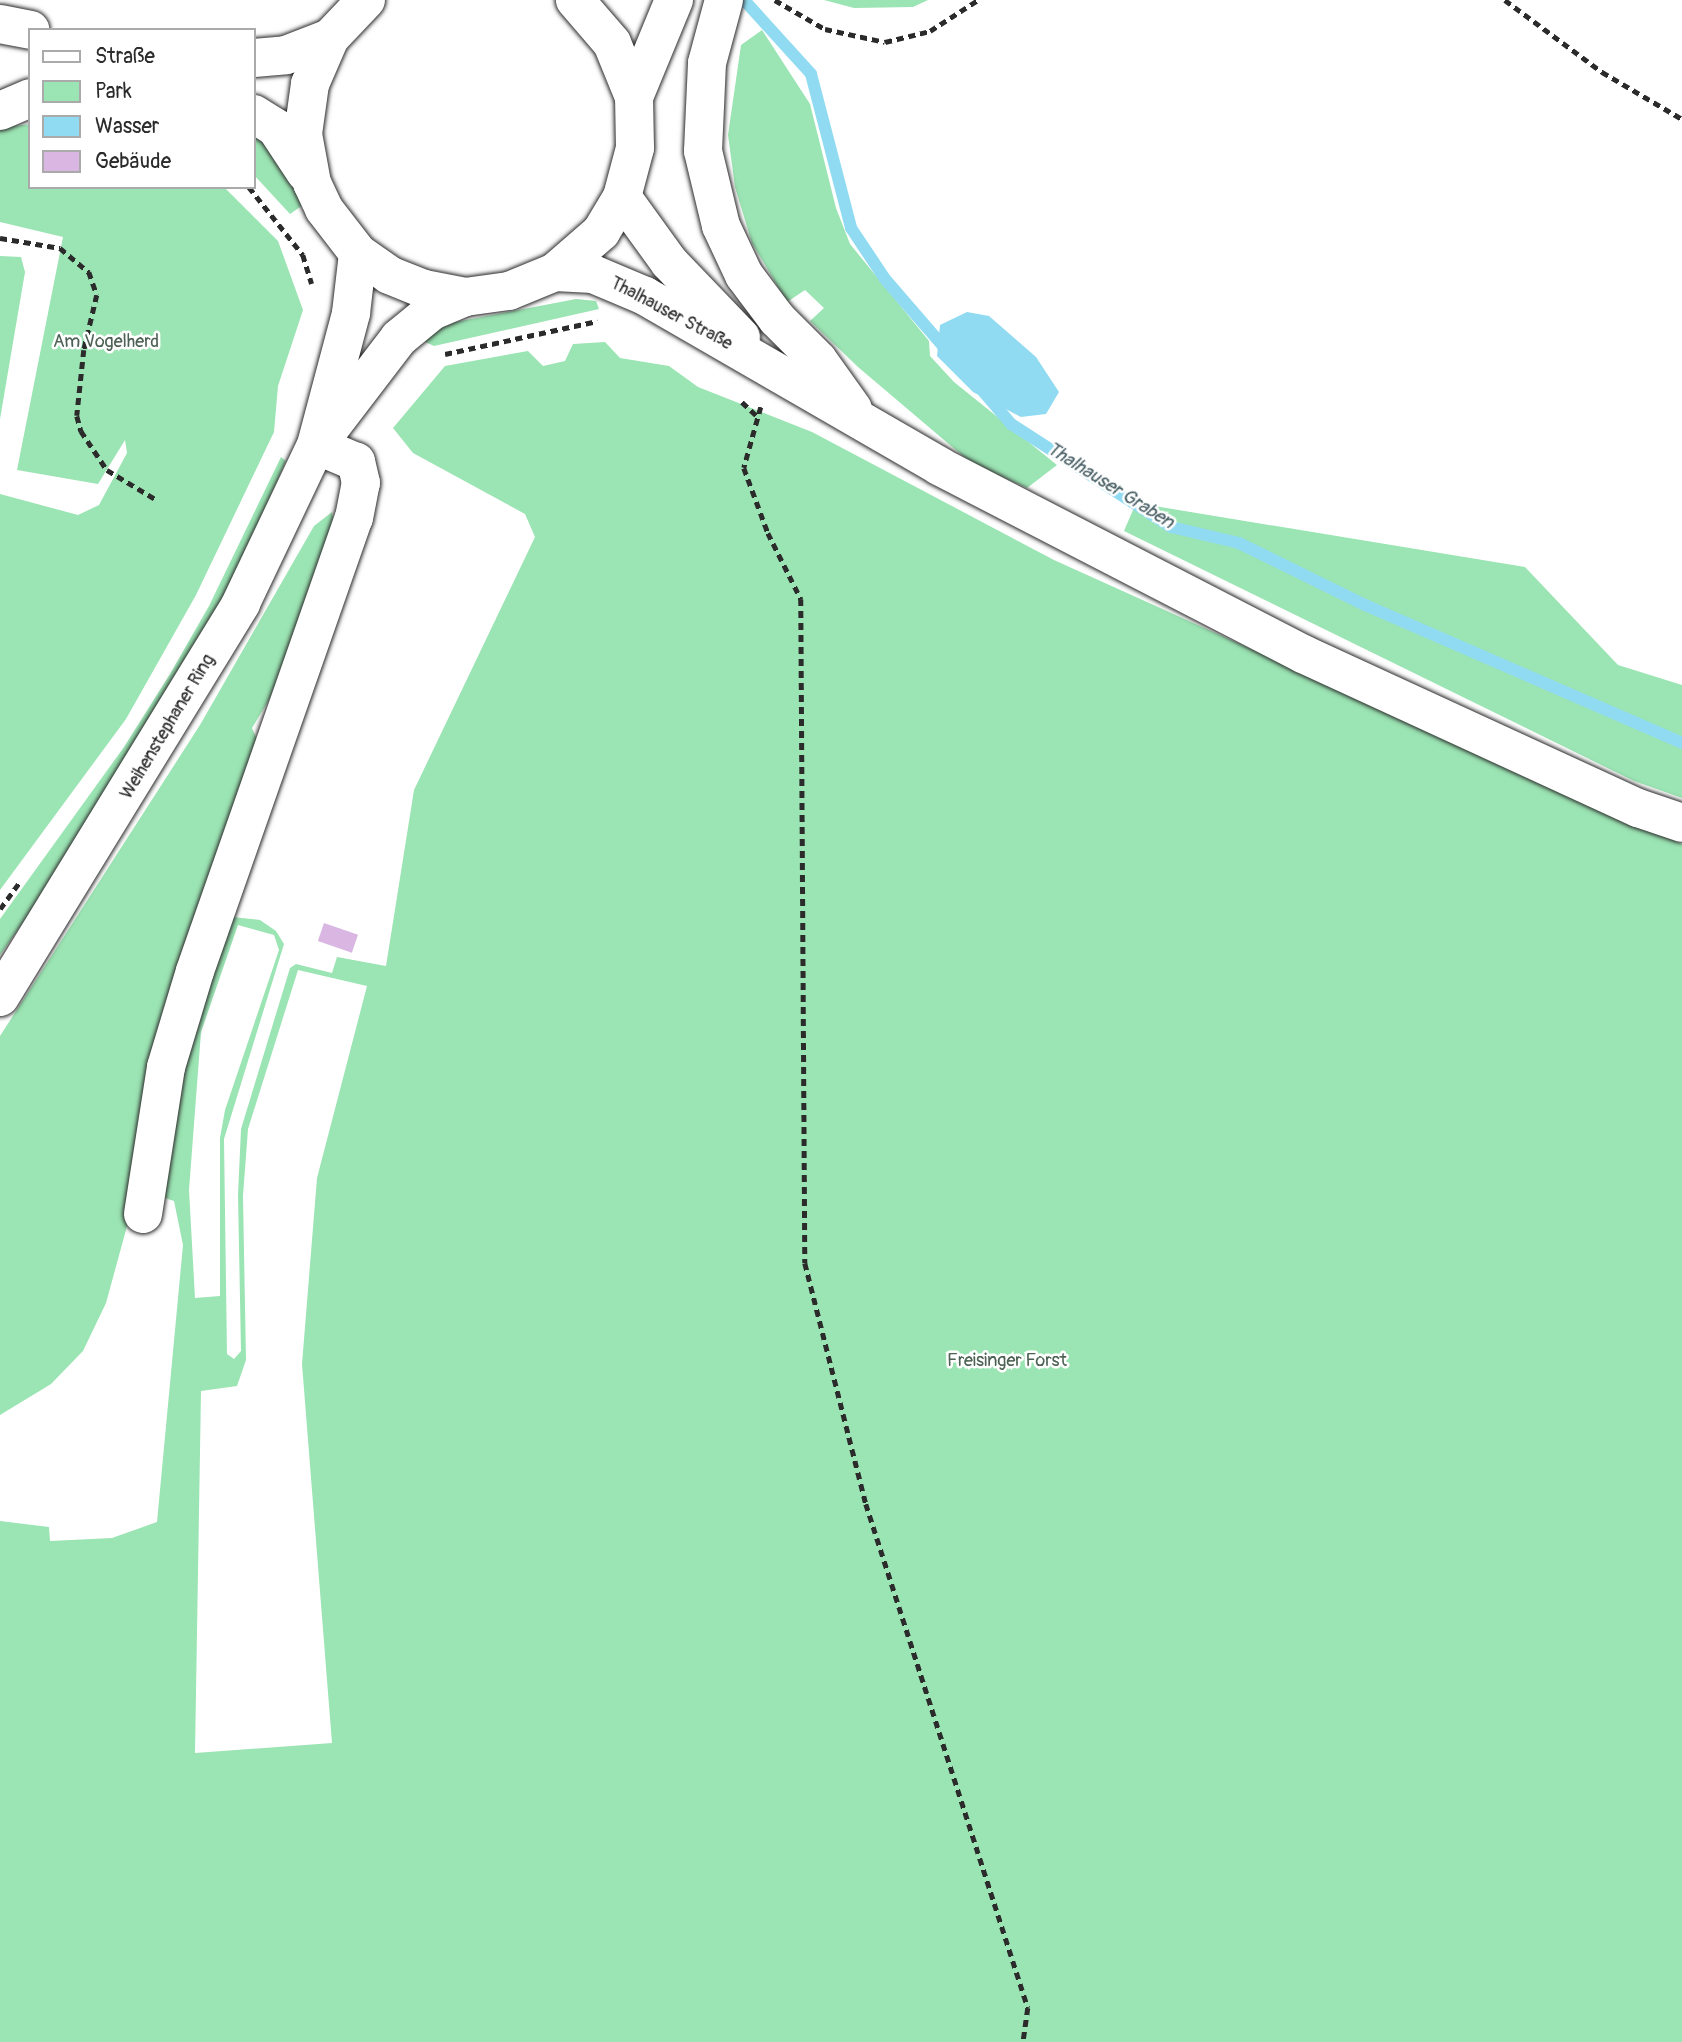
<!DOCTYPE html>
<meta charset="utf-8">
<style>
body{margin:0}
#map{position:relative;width:1682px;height:2042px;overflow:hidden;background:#fff;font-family:Pangolin,sans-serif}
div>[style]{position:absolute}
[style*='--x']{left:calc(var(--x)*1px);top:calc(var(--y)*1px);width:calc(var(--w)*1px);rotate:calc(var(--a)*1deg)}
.green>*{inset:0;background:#9be4b3}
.water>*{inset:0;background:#90dbf1}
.stream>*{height:12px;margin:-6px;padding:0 6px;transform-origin:6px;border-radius:6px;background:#90dbf1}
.building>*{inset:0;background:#d9b7e2;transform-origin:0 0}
.path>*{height:4.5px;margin-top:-2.25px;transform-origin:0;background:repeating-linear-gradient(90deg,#2b2b2b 0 7px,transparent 0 12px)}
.roads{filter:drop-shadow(0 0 2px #2b2b2b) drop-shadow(0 0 2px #2b2b2b)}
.minor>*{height:38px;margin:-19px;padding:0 19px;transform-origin:19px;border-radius:19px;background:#fff}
.major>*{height:38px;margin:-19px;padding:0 19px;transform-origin:19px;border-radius:19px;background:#fff}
span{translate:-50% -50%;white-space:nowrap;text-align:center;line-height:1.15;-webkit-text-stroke:5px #fff;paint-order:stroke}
.street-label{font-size:18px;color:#2b2b2b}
.park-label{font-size:18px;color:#4d6254}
.water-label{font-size:19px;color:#496066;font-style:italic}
.legend{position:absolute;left:28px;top:28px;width:228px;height:161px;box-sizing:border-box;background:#fff;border:2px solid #aaa;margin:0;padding:9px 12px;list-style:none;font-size:21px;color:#2b2b2b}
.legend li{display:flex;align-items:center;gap:14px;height:35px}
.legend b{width:35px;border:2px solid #aaa}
</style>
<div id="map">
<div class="green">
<i style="clip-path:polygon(824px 0,928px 0,913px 7px,854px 8px)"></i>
<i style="clip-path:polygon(762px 30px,810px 104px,836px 208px,850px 244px,929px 341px,930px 356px,954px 382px,1057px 465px,1027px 488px,970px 462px,858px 367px,810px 321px,824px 308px,805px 290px,787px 302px,752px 243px,735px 187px,728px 135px,741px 45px)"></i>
<i style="clip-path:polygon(30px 124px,30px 187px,224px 187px,278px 241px,303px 310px,278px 386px,274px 432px,196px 595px,126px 719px,0 890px,0 494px,78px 515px,99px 505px,127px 453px,125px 440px,98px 484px,17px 470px,63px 237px,0 222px,0 128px)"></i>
<i style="clip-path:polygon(254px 135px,283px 162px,303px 205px,290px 214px,254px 175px)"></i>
<i style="clip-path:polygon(0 256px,21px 257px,25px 272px,0 419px)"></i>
<i style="clip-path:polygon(576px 299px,596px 301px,599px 309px,434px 346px,419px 339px,440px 325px)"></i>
<i style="clip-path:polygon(evenodd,605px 342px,620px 358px,669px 366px,698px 387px,812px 432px,1054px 560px,1682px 844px,1682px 2042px,0 2042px,0 1521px,49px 1527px,50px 1541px,112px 1538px,157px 1522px,183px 1245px,174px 1201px,153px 1194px,223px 916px,260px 920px,276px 931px,284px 944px,224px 1139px,227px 1354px,234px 1359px,241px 1351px,238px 1195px,241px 1129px,290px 968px,296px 964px,332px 973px,337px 957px,386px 966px,414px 790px,535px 537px,525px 514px,413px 453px,393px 428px,445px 366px,528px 351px,543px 366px,565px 361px,573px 344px,605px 342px,238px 925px,274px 935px,279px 950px,225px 1110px,220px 1138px,220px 1296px,195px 1298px,189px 1190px,201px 1032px,238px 925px,605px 342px,298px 970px,367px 986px,317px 1178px,302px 1364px,332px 1743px,195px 1753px,201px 1391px,237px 1386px,246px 1360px,243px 1196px,248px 1129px,298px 970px)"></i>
<i style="clip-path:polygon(281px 457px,286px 461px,239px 567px,187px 663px,54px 879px,0 955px,0 919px,124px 747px,170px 674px,209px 606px)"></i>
<i style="clip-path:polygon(1136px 503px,1525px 567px,1618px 665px,1682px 685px,1682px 798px,1634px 781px,1124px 531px)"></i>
<i style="clip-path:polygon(332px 512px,336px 533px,329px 555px,269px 700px,252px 728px,259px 744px,106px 1303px,83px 1351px,51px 1384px,0 1415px,0 1036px,200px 725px,314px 526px)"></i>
</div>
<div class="water">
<i style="clip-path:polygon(967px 312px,989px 316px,1036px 357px,1059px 392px,1046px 414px,1021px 417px,973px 392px,937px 356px,940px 325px)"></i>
</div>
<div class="stream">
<i style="--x:744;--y:0;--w:100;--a:47.8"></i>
<i style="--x:811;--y:74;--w:159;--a:75.4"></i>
<i style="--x:851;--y:228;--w:61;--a:56.3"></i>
<i style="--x:885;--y:279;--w:98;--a:49.1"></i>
<i style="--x:982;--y:390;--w:45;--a:49.5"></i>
<i style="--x:1011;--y:424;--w:190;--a:32.8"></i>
<i style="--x:1171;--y:527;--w:70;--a:13.2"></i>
<i style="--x:1239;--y:543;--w:140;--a:26.2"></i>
<i style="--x:1365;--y:605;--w:346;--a:23.5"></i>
</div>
<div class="building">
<i style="left:324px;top:923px;width:36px;height:19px;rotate:19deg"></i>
</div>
<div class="path">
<i style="--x:775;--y:0;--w:58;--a:30.1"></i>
<i style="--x:825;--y:29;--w:61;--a:12.2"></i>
<i style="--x:885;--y:42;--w:46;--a:-13.7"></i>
<i style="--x:930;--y:31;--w:57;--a:-32.9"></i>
<i style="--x:1505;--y:0;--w:121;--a:36.6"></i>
<i style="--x:1602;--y:72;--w:93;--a:30.4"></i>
<i style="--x:249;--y:187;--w:87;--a:51.5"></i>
<i style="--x:303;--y:255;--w:30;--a:73"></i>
<i style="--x:0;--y:238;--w:61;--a:9.5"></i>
<i style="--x:60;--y:248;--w:38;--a:40"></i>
<i style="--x:89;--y:272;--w:24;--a:71"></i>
<i style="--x:97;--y:295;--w:57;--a:103.3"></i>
<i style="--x:84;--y:350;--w:66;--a:96.1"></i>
<i style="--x:77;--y:416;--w:16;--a:75"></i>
<i style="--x:81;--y:431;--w:47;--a:56.3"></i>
<i style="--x:107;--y:470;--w:58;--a:31"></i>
<i style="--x:445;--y:354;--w:156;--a:-12.2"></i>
<i style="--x:742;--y:402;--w:21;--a:43"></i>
<i style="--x:761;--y:407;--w:63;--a:105.6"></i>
<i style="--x:744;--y:468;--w:69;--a:69.7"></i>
<i style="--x:768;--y:533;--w:74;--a:63.4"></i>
<i style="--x:801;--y:599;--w:664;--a:89.65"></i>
<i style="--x:805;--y:1263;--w:249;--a:75.8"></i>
<i style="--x:866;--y:1504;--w:529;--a:72.18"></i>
<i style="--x:1028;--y:2008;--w:34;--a:98"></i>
<i style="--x:0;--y:909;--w:34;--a:-54"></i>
</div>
<div class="roads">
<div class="minor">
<i style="--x:0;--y:111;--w:33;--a:-23"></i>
<i style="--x:143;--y:1214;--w:149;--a:-81.1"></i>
<i style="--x:166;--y:1067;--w:100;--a:-73.2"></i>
<i style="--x:195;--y:971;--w:480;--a:-70.7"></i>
<i style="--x:354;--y:518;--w:36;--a:-79"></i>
<i style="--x:361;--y:483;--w:22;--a:-103"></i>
<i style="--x:356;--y:462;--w:43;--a:-157"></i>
</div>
<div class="major">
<i style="--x:366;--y:0;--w:52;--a:133.5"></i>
<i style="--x:330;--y:38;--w:50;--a:113.5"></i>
<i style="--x:310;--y:84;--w:50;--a:98"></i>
<i style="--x:303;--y:134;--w:50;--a:79.6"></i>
<i style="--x:312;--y:183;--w:29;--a:65"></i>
<i style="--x:324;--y:209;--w:56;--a:52.3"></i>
<i style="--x:358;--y:253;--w:38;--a:35"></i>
<i style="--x:389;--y:275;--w:38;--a:22"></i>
<i style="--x:424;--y:289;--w:42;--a:11"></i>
<i style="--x:465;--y:297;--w:44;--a:-7.8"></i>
<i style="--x:509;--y:291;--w:50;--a:-22.4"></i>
<i style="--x:555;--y:272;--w:61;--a:-41"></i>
<i style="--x:601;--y:232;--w:41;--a:-59"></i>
<i style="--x:622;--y:197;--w:51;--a:-75.1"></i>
<i style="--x:635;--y:148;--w:51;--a:-91.1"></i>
<i style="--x:634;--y:97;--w:58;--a:-112.2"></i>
<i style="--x:612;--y:43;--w:57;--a:-130.7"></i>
<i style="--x:724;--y:0;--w:65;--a:105.1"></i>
<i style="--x:707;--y:63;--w:88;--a:92.6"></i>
<i style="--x:703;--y:151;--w:77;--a:76.5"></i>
<i style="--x:721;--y:226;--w:54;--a:64.9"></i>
<i style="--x:744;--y:275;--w:55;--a:53.1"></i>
<i style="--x:777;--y:319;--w:58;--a:45"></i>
<i style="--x:818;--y:360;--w:60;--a:54.5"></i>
<i style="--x:0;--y:24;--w:31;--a:11"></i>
<i style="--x:254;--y:58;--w:32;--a:-5"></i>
<i style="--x:286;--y:55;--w:47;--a:-21.1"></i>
<i style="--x:634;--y:97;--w:105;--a:-67.6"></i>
<i style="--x:254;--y:114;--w:26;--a:32"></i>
<i style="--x:276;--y:128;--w:53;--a:56.6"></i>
<i style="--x:622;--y:197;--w:80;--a:54.1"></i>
<i style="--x:669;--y:262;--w:104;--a:46.2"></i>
<i style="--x:555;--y:272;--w:38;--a:3"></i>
<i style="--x:593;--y:274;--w:56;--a:22.9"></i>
<i style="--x:645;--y:296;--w:340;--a:30"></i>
<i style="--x:939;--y:466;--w:410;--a:27.3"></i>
<i style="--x:1303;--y:654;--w:369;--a:24.7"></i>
<i style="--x:1638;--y:808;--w:46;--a:18.8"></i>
<i style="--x:331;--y:427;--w:112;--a:-52.6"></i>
<i style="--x:399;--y:338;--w:43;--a:-39.3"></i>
<i style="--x:432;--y:311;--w:36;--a:-23"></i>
<i style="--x:0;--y:997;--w:462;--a:-58.5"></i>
<i style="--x:241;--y:603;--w:175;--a:-64.6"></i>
<i style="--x:316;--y:445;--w:137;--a:-75.1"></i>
<i style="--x:351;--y:313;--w:60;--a:-83.3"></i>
</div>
</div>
<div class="street-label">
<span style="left:671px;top:314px;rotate:28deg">Thalhauser Straße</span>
<span style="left:168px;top:727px;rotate:-59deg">Weihenstephaner Ring</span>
</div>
<div class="park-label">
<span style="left:106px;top:342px">Am Vogelherd</span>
<span style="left:1007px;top:1361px">Freisinger Forst</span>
</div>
<div class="water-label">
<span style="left:1110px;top:486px;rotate:32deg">Thalhauser Graben</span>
</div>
<ul class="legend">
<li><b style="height:9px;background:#fff"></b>Straße</li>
<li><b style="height:19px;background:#9be4b3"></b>Park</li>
<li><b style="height:19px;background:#90dbf1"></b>Wasser</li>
<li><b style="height:19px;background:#d9b7e2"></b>Gebäude</li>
</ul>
</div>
